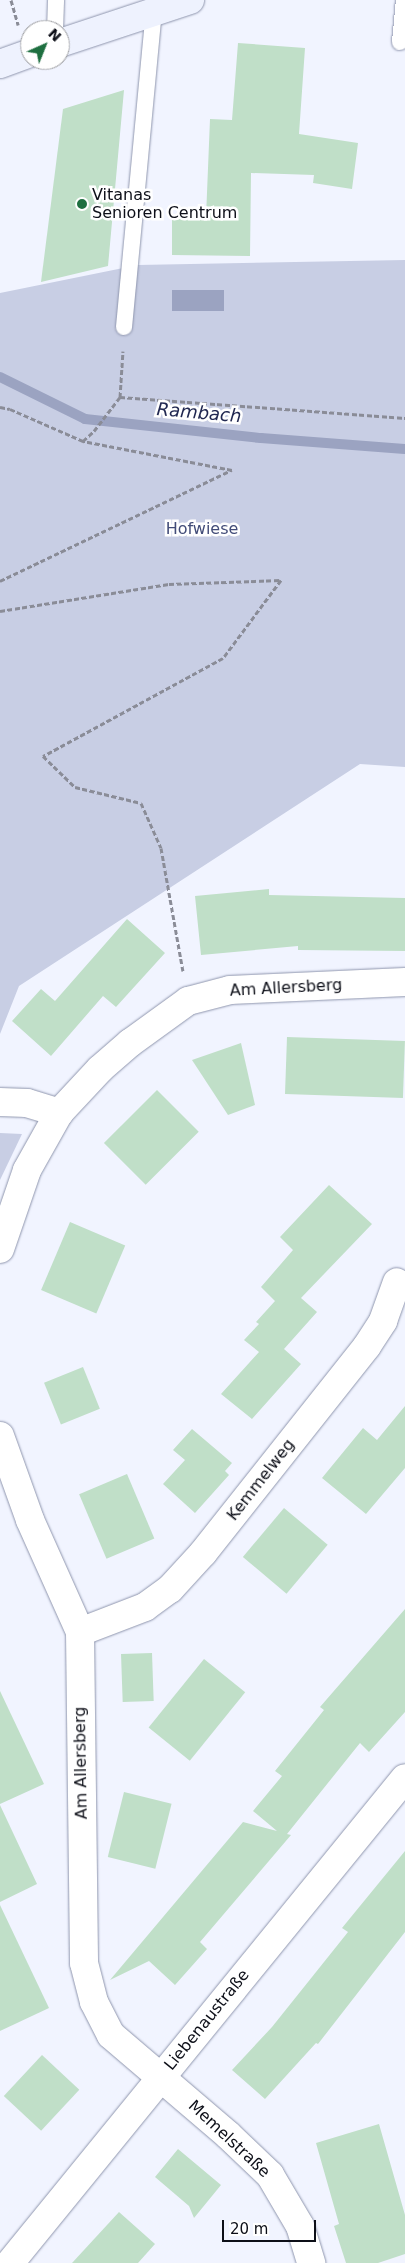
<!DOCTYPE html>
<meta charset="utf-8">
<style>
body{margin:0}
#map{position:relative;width:405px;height:2263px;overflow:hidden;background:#f1f4ff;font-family:"DejaVu Sans",sans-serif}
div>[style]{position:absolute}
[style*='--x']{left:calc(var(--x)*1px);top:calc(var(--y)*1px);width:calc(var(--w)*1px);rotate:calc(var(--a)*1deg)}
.green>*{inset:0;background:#c8cee4}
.water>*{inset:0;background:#9ba3c1;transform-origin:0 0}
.stream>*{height:10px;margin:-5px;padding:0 5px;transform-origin:5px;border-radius:5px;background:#9ba3c1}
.building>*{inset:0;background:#c0dfc8;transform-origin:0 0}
.path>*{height:3px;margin-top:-1.5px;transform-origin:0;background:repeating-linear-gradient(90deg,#8a8c97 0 5px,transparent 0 7.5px)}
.roads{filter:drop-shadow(0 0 1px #8f96ae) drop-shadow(0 0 1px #8f96ae)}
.service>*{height:16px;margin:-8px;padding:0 8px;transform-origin:8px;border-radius:8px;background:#fff}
.minor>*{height:28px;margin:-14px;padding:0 14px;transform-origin:14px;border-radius:14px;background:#fff}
.secondary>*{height:28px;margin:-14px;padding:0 14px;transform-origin:14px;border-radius:14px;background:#eef2fe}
.dots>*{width:14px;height:14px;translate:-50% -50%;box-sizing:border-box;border:2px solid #fff;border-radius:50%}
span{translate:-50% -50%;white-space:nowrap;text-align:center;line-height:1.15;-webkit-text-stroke:5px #fff;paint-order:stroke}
.poi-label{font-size:16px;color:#0d0f18}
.left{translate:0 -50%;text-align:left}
.park-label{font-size:16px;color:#424c78}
.street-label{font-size:16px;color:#0d0f18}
.water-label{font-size:18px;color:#212851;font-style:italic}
.north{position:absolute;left:20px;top:20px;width:50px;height:50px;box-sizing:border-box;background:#fff;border:1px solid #9e9fa3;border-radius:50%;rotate:44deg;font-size:14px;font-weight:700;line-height:20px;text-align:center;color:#0d0f18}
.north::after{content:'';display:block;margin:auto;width:18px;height:22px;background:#1e6f40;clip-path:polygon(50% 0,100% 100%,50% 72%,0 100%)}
.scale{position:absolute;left:222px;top:2220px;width:94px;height:22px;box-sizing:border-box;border:2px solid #0d0f18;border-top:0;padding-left:6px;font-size:15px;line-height:18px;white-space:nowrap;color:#0d0f18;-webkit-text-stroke:4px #fff;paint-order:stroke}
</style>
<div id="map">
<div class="green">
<i style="clip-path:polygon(405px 260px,405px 767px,360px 764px,19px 986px,0 1034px,0 293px,138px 265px)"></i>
<i style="clip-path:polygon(0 1133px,22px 1134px,0 1180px)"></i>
</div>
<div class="water">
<i style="left:224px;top:290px;width:21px;height:52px;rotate:90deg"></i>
</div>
<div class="stream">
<i style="--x:0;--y:377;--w:95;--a:26.3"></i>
<i style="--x:85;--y:419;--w:177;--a:6.2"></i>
<i style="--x:261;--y:438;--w:144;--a:4.4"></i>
</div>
<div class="building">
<i style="clip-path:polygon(238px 43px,305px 48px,299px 134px,358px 143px,352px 189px,313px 183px,314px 175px,251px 173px,250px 256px,172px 255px,172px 217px,206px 217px,210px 119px,232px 120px)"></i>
<i style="clip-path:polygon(124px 90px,108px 266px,41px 282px,63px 109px)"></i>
<i style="clip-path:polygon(269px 889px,269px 895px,405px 898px,405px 951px,298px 950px,298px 946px,201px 955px,195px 896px)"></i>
<i style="clip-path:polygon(127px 919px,165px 953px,116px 1007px,103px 996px,51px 1056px,12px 1021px,41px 989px,55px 1001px)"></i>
<i style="left:287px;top:1037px;width:118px;height:57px;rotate:2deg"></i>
<i style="clip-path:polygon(241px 1043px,255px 1105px,228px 1115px,192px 1060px)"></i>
<i style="left:157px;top:1090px;width:59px;height:75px;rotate:45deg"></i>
<i style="clip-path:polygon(329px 1185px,372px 1224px,301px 1298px,317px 1312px,284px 1349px,301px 1364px,252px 1419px,221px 1394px,259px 1352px,244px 1340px,259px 1324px,256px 1322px,275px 1301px,261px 1287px,293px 1250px,280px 1237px)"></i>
<i style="left:70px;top:1222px;width:60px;height:74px;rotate:23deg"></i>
<i style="left:83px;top:1367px;width:45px;height:42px;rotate:68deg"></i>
<i style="clip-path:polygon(405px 1406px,405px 1468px,366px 1514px,322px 1478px,363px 1428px,377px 1440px)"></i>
<i style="clip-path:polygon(192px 1429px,232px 1463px,225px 1471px,229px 1475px,195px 1513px,163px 1484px,185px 1460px,173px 1450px)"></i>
<i style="left:127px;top:1474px;width:70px;height:52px;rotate:67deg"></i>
<i style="left:284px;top:1508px;width:57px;height:64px;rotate:40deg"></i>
<i style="clip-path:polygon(405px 1609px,405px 1712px,369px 1752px,360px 1743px,287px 1834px,291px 1835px,200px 1942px,207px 1949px,175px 1985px,149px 1961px,110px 1980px,243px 1822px,277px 1831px,253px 1811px,282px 1776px,275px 1771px,324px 1710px,320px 1707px)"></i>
<i style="left:152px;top:1653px;width:48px;height:31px;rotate:88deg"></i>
<i style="left:204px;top:1659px;width:53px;height:88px;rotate:39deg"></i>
<i style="clip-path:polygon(0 1691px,44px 1784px,0 1804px)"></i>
<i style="left:124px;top:1792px;width:49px;height:67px;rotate:14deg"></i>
<i style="clip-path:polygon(0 1805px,37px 1884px,0 1902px)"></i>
<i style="clip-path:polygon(405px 1851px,405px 1932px,318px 2044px,316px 2043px,265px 2099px,232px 2070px,272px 2027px,348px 1932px,342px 1928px)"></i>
<i style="clip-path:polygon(0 1905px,49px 2008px,0 2031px)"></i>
<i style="left:42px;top:2055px;width:51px;height:56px;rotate:43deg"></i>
<i style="clip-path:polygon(379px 2124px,405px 2215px,405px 2254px,378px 2263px,346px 2263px,334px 2226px,339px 2224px,316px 2143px)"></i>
<i style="clip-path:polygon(178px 2149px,221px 2185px,194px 2218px,189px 2206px,155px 2177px)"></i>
<i style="clip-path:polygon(119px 2212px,155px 2244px,138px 2263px,72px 2263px)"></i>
</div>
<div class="path">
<i style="--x:11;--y:0;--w:26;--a:74"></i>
<i style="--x:120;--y:397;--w:46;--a:-86.3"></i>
<i style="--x:0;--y:407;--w:10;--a:11"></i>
<i style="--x:10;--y:409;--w:80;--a:23.7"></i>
<i style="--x:83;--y:441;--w:15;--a:-42"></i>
<i style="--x:94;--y:431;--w:43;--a:-52.6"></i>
<i style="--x:120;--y:397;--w:286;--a:4.2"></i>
<i style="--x:0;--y:581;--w:257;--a:-25.6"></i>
<i style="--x:232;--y:470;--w:152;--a:-169"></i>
<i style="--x:0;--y:611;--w:171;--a:-9.1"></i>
<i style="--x:169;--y:584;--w:112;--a:-2"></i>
<i style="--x:281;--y:580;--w:97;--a:126.6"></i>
<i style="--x:223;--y:658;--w:205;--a:151.4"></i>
<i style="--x:43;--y:756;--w:45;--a:44.1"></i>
<i style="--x:75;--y:787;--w:68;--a:13.6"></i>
<i style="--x:141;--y:803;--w:49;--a:66"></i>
<i style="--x:161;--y:848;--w:125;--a:79.9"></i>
</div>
<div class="roads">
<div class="service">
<i style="--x:55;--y:30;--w:30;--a:-88"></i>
<i style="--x:400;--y:42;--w:42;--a:-84.6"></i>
<i style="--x:124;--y:327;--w:317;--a:-84.6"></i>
</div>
<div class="minor">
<i style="--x:0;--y:1102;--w:27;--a:2"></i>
<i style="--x:27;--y:1103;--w:34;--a:17"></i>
<i style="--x:0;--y:1249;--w:83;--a:-71.1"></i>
<i style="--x:27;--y:1170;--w:65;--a:-60.7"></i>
<i style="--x:59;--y:1113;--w:60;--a:-47"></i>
<i style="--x:100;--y:1069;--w:40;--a:-41"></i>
<i style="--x:130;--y:1043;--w:72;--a:-35.9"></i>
<i style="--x:188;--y:1001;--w:43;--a:-14.7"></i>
<i style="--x:230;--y:990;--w:175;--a:-2.6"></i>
<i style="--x:0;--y:1436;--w:89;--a:70.3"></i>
<i style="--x:30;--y:1520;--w:123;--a:65.9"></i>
<i style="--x:80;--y:1632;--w:331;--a:89.3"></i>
<i style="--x:84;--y:1963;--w:40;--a:75.6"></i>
<i style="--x:94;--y:2002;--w:37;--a:63"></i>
<i style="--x:111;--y:2035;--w:154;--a:40.5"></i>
<i style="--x:228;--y:2135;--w:58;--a:43.6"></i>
<i style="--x:270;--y:2175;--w:59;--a:59.5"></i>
<i style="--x:300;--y:2226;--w:39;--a:73"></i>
<i style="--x:80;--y:1632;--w:70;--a:-21"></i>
<i style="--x:145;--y:1607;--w:31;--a:-36"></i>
<i style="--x:170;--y:1589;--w:49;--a:-47.5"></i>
<i style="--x:203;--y:1553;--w:264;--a:-51.6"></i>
<i style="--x:367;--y:1346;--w:30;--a:-57"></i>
<i style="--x:383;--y:1321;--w:41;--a:-70.3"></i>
<i style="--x:10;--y:2263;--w:625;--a:-50.84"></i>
</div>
<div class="secondary">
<i style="--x:60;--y:43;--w:137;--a:-18.3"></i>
<i style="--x:0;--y:64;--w:32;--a:-20"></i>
</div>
</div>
<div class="dots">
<i style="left:82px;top:204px;background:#1e6f40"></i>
</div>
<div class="poi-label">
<span class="left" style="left:92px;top:204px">Vitanas<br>Senioren Centrum</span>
</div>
<div class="park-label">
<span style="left:202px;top:529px">Hofwiese</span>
</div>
<div class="street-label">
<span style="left:286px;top:988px;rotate:-3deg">Am Allersberg</span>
<span style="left:261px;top:1480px;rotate:-52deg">Kemmelweg</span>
<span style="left:81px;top:1763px;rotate:-91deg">Am Allersberg</span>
<span style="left:207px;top:2020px;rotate:-51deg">Liebenaustraße</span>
<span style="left:229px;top:2139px;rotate:43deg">Memelstraße</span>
</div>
<div class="water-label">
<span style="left:199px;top:413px;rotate:5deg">Rambach</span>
</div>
<div class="north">N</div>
<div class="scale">20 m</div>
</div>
